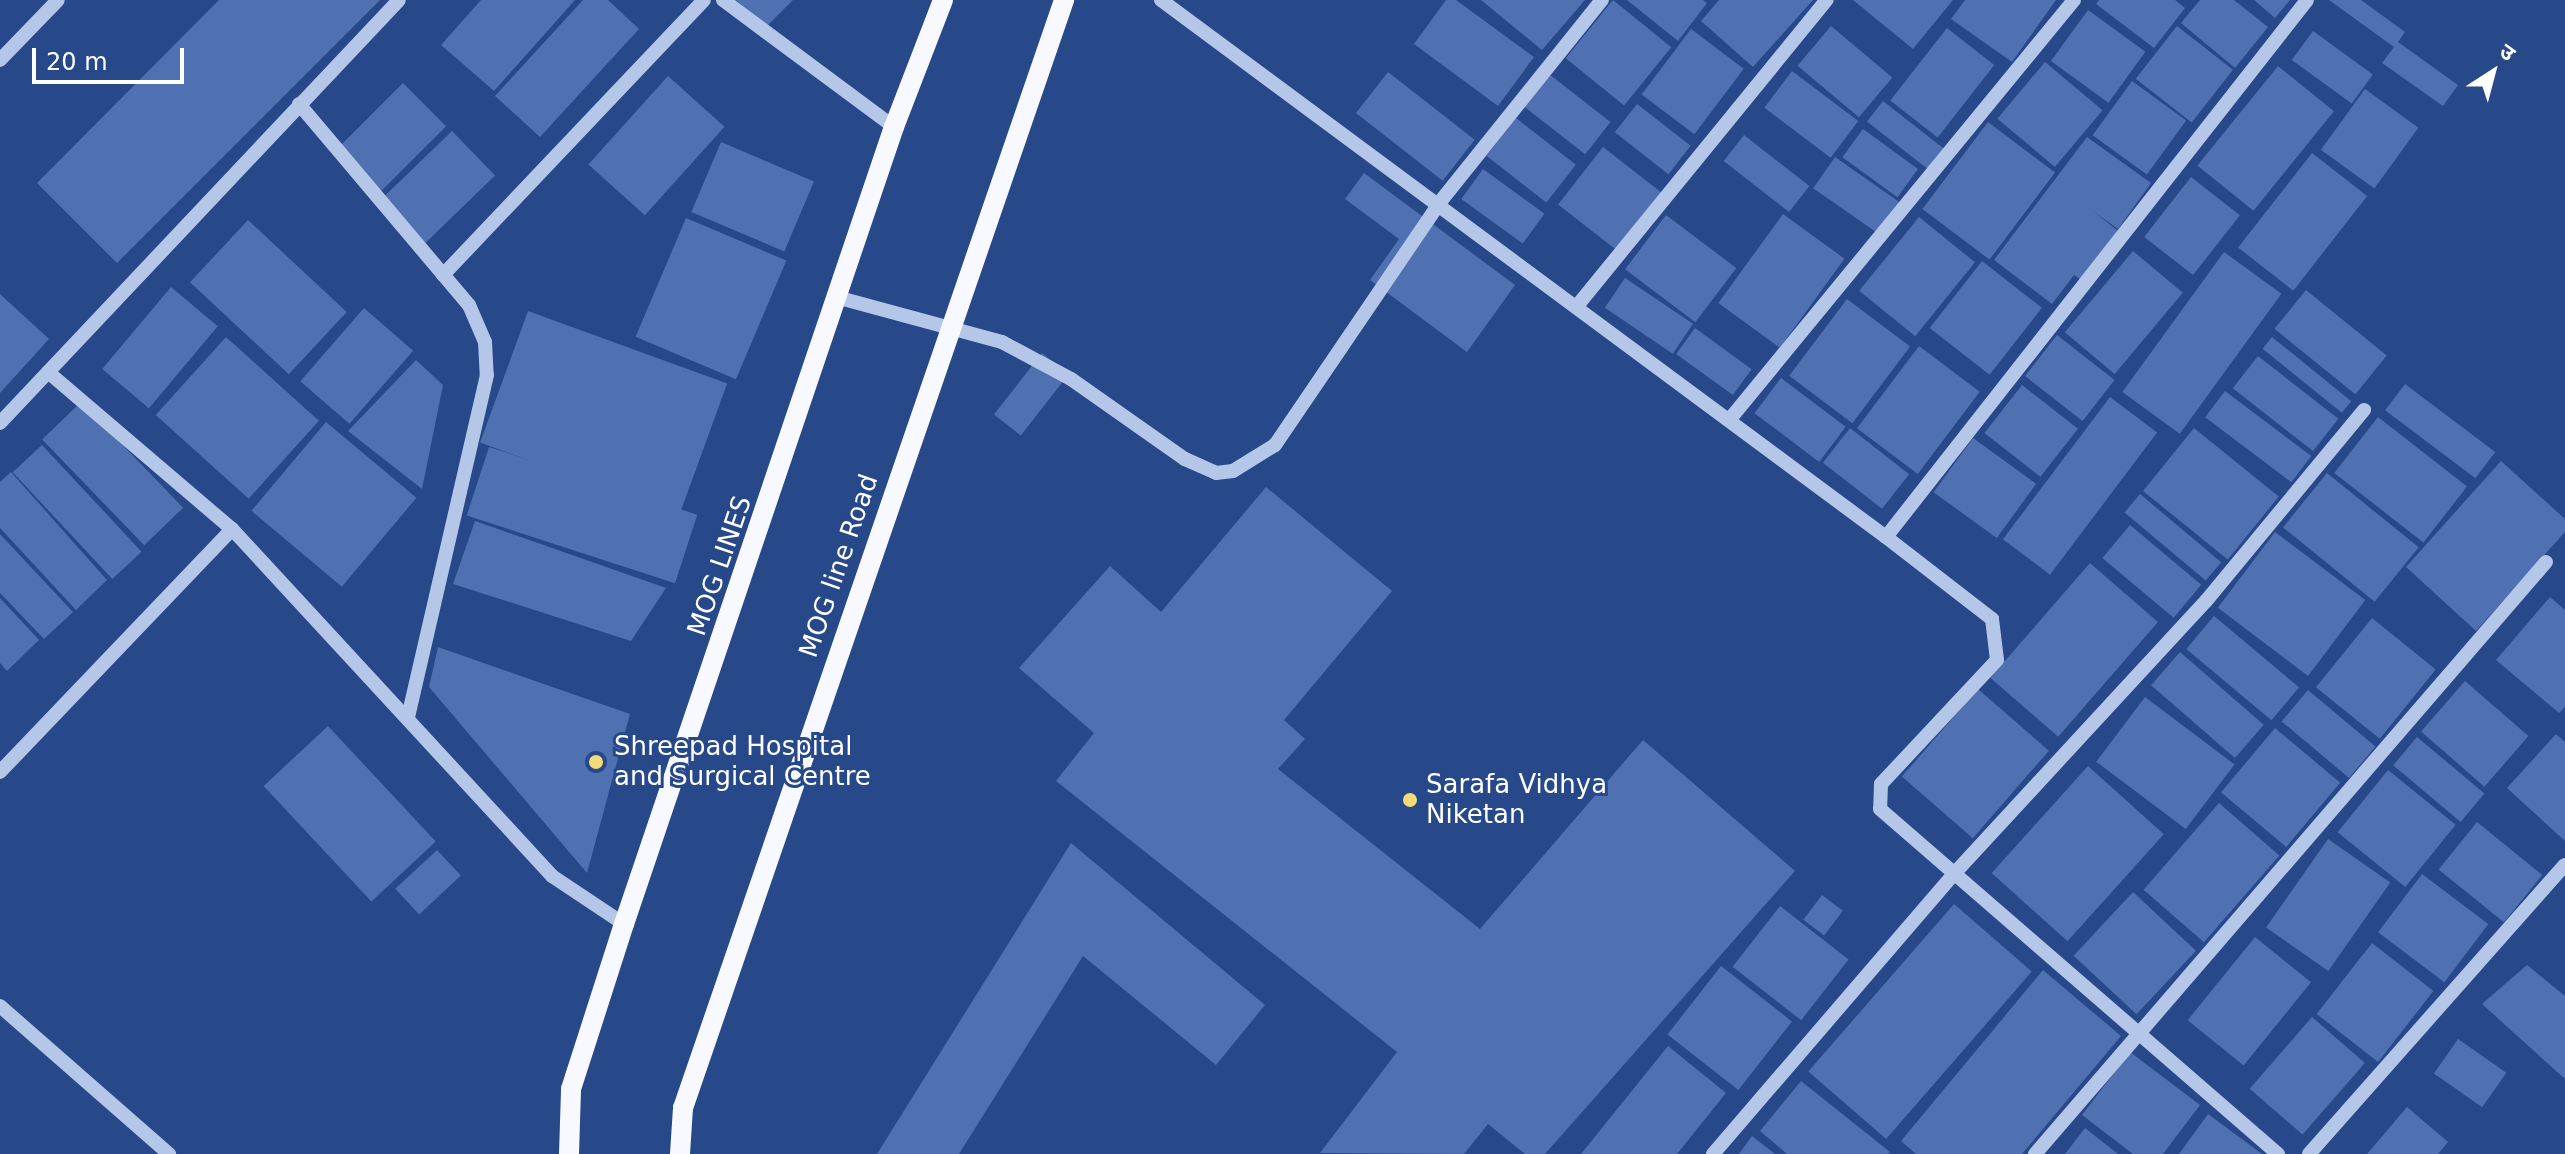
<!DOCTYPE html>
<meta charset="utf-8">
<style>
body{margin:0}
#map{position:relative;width:2565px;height:1154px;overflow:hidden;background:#274889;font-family:"DejaVu Sans","Noto Sans Devanagari",sans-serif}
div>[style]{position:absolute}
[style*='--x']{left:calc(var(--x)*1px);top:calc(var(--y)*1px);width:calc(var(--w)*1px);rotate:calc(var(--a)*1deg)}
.building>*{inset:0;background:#4f71b1;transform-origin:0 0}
.minor>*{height:14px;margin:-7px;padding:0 7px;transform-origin:7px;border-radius:7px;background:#b4c7e9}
.major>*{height:20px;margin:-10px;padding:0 10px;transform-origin:10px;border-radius:10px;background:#f7f9fe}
.dots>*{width:22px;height:22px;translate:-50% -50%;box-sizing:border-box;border:4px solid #274889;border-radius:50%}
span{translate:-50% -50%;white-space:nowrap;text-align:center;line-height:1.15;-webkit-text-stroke:6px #274889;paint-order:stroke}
.street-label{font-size:26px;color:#fff}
.poi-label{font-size:26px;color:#fff}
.left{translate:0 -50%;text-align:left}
.north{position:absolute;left:2453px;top:32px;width:80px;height:80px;-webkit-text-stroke:6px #274889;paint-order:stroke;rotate:36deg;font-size:22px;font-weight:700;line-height:32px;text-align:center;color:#fff}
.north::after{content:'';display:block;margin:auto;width:28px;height:36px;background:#fff;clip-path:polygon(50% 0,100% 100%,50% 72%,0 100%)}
.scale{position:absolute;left:32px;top:48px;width:152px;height:36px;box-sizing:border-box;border:4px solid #fff;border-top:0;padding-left:10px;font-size:24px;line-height:28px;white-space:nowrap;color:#fff;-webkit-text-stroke:6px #274889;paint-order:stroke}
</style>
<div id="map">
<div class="building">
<i style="clip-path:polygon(219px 0,380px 0,117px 263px,37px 183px)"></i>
<i style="clip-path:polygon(481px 0,575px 0,494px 91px,441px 45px)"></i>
<i style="clip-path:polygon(583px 0,608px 0,639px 29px,540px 137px,495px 96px)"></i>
<i style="clip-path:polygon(736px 0,793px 0,765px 28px)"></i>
<i style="clip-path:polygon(1446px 0,1456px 0,1534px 57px,1498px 106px,1414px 44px)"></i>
<i style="clip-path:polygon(1481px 0,1585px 0,1542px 50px)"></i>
<i style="left:1613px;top:0;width:75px;height:75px;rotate:39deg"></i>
<i style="clip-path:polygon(1627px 0,1703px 0,1707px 3px,1678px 41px)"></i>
<i style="clip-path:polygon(1719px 0,1813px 0,1753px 67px,1701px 21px)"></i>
<i style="clip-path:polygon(1853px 0,1953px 0,1913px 49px)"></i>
<i style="clip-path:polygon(1965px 0,2056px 0,2012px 62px,1951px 19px)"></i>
<i style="clip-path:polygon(2099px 0,2175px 0,2185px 8px,2154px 48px,2096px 4px)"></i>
<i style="clip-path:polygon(2200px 0,2234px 0,2268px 27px,2235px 68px,2181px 23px)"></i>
<i style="clip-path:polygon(2254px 0,2290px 0,2275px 18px)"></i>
<i style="clip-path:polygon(2329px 0,2361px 0,2405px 32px,2398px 42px,2458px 85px,2443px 106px,2382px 63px,2394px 47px)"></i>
<i style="left:2088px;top:10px;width:71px;height:63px;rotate:36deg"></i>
<i style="left:1831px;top:26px;width:80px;height:52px;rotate:40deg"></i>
<i style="left:2177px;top:26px;width:71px;height:67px;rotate:38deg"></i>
<i style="left:1947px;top:28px;width:60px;height:92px;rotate:38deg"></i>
<i style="left:1691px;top:29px;width:66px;height:82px;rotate:37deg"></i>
<i style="left:2313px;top:31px;width:74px;height:36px;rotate:36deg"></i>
<i style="left:2045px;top:62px;width:75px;height:74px;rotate:40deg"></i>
<i style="left:2278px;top:66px;width:72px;height:128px;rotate:39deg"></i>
<i style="left:1792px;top:71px;width:83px;height:46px;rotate:37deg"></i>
<i style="left:1388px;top:72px;width:110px;height:52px;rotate:38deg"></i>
<i style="left:1549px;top:74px;width:78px;height:41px;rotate:38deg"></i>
<i style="left:668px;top:76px;width:76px;height:119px;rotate:42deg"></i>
<i style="left:2132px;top:81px;width:67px;height:67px;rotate:36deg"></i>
<i style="left:403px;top:83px;width:61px;height:95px;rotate:45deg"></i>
<i style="left:2365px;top:89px;width:66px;height:75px;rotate:36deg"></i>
<i style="left:1883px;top:101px;width:77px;height:26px;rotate:38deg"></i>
<i style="left:1637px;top:104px;width:68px;height:36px;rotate:38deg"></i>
<i style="left:1516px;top:118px;width:76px;height:48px;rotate:38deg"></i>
<i style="left:1988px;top:122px;width:84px;height:109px;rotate:37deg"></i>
<i style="left:1863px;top:129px;width:68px;height:35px;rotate:36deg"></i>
<i style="left:452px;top:131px;width:62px;height:98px;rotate:46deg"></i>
<i style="left:1744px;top:135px;width:83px;height:33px;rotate:38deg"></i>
<i style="clip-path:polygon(2087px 137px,2151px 183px,2118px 229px,2093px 211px,2118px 231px,2081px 280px,2074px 275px,2052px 304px,1994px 260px)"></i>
<i style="left:721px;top:142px;width:101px;height:76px;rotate:23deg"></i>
<i style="left:1603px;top:147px;width:74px;height:73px;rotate:38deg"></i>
<i style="left:2312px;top:153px;width:70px;height:120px;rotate:38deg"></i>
<i style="left:1835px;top:157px;width:81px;height:38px;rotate:35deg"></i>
<i style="left:1483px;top:169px;width:76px;height:37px;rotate:36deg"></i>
<i style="clip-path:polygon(1364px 173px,1515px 285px,1467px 352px,1370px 280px,1399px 239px,1345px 199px)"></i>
<i style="left:2191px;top:177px;width:62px;height:76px;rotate:38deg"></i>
<i style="left:1783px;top:214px;width:76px;height:110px;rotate:36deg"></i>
<i style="left:1666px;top:215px;width:88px;height:68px;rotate:37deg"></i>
<i style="left:1919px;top:217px;width:72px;height:95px;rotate:39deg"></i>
<i style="left:686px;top:218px;width:109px;height:129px;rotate:23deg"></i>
<i style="left:248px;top:220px;width:135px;height:85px;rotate:43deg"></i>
<i style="left:2133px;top:251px;width:65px;height:106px;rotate:40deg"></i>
<i style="left:2224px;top:252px;width:71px;height:173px;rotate:36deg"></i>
<i style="left:1982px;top:261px;width:76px;height:85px;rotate:38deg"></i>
<i style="left:1625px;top:278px;width:82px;height:36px;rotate:34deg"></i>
<i style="left:171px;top:287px;width:61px;height:107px;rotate:40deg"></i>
<i style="left:2306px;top:290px;width:104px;height:50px;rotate:39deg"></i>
<i style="clip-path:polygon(0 294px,49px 339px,0 393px)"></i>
<i style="left:1847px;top:299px;width:79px;height:96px;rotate:37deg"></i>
<i style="left:364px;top:308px;width:65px;height:97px;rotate:41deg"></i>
<i style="left:528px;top:311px;width:212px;height:140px;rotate:20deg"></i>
<i style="left:1695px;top:328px;width:70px;height:32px;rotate:36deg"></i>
<i style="left:2057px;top:335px;width:73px;height:52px;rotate:38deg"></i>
<i style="left:226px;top:337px;width:125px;height:105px;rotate:42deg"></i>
<i style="left:2272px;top:337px;width:102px;height:15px;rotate:39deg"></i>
<i style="left:1919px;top:346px;width:76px;height:103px;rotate:37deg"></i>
<i style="left:1042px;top:353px;width:34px;height:78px;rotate:38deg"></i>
<i style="left:2258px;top:356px;width:102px;height:41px;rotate:38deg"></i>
<i style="clip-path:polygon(416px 360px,443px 385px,422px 489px,348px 431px)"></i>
<i style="left:1781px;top:378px;width:81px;height:44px;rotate:37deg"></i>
<i style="left:2405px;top:384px;width:113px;height:33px;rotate:37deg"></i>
<i style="left:2022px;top:385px;width:71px;height:61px;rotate:38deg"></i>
<i style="left:2225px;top:391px;width:108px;height:33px;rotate:37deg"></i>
<i style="left:2110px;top:397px;width:59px;height:178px;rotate:37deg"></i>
<i style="left:81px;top:402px;width:147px;height:54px;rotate:46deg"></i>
<i style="left:2378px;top:417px;width:113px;height:71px;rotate:38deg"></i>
<i style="left:326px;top:422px;width:118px;height:116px;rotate:40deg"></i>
<i style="left:1850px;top:428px;width:75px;height:44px;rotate:38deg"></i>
<i style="left:2194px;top:428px;width:109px;height:81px;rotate:39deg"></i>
<i style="left:1973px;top:438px;width:78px;height:67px;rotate:36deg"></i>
<i style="left:42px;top:445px;width:146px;height:40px;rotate:47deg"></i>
<i style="left:489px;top:447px;width:219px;height:72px;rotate:18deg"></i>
<i style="clip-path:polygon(2501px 461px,2565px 519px,2565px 532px,2476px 631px,2406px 567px)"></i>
<i style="clip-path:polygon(11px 472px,107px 580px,76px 610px,0 528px,0 482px)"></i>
<i style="left:2327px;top:473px;width:118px;height:70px;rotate:39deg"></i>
<i style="clip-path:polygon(1266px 487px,1392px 591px,1284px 720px,1305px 739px,1278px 769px,1480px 929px,1643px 740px,1795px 871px,1545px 1154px,1525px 1154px,1488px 1124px,1464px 1154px,1320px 1153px,1397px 1052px,1056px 781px,1094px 733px,1019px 668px,1110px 566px,1161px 612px)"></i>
<i style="left:2140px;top:494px;width:106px;height:24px;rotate:40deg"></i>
<i style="clip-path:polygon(475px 521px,666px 588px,631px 641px,453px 584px)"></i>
<i style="left:2130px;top:525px;width:93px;height:43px;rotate:40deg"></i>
<i style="left:2275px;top:532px;width:113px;height:95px;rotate:37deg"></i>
<i style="clip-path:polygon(0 534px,73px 612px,44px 639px,0 593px)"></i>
<i style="left:2090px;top:563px;width:90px;height:152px;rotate:41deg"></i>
<i style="clip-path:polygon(2550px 597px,2565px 610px,2565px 707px,2559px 713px,2496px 660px)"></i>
<i style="clip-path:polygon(0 598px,39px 640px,7px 671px,0 663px)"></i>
<i style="left:2214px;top:616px;width:111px;height:43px;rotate:40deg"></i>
<i style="left:2372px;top:618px;width:82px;height:89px;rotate:39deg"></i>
<i style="clip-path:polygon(438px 647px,630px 714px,587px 873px,429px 687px)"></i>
<i style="left:2180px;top:652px;width:111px;height:44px;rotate:41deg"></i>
<i style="left:2465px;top:681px;width:84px;height:67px;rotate:41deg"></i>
<i style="left:1978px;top:689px;width:94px;height:116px;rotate:41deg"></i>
<i style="left:2308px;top:690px;width:88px;height:41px;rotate:40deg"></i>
<i style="left:2145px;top:697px;width:112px;height:81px;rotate:37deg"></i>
<i style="left:328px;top:726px;width:158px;height:88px;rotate:47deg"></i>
<i style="left:2275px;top:728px;width:85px;height:84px;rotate:40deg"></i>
<i style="clip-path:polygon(2556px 734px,2565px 742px,2565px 841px,2507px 788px)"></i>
<i style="left:2417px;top:737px;width:88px;height:37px;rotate:40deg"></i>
<i style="left:2088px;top:766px;width:102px;height:144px;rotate:42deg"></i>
<i style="left:2388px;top:770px;width:87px;height:80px;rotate:39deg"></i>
<i style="left:2219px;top:803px;width:80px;height:115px;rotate:41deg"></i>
<i style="left:2477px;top:822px;width:84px;height:61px;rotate:39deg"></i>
<i style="left:2328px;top:839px;width:76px;height:108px;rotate:35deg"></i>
<i style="clip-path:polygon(1071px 843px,1265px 1005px,1216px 1065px,1083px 956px,959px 1154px,877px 1154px)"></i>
<i style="left:437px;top:850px;width:35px;height:57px;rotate:47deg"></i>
<i style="left:2422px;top:874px;width:83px;height:73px;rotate:37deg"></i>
<i style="left:2133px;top:892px;width:86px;height:87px;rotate:43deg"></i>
<i style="left:1822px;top:895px;width:26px;height:31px;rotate:37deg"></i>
<i style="left:1954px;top:904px;width:103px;height:222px;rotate:41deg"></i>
<i style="left:1780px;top:906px;width:87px;height:77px;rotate:38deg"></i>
<i style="left:2255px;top:937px;width:72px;height:107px;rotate:39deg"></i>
<i style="left:2372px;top:943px;width:78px;height:90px;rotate:38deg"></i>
<i style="clip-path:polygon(2527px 965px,2565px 996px,2565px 1079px,2482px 1004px)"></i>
<i style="left:1721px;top:966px;width:90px;height:87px;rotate:38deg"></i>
<i style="clip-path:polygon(2043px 970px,2121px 1036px,2022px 1154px,1916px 1154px,1901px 1141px)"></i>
<i style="left:2312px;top:1017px;width:70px;height:95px;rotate:41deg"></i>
<i style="left:2458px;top:1039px;width:59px;height:42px;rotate:35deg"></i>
<i style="clip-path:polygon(1668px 1046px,1726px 1093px,1677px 1154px,1581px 1154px)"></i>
<i style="clip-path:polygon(2130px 1052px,2200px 1105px,2163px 1154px,2133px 1154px,2082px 1115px)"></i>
<i style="clip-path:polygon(1801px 1081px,1890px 1152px,1888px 1154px,1787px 1154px,1760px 1131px)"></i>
<i style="clip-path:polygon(2407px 1107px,2448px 1142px,2438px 1154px,2367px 1154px)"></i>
<i style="clip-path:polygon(2208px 1114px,2262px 1154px,2179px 1154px)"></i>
<i style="clip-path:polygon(2085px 1128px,2118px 1154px,2065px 1154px)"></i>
<i style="clip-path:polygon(1752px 1136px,1775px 1154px,1739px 1154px)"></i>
</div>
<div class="minor">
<i style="--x:723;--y:0;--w:213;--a:36.6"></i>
<i style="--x:1161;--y:0;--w:902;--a:36.53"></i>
<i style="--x:1886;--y:537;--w:682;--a:-51.9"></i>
<i style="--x:0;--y:60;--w:83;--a:-46"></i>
<i style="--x:299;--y:104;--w:263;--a:49.8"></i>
<i style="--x:469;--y:305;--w:40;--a:66.6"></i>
<i style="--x:485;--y:342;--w:33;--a:87"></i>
<i style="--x:487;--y:375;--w:352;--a:103"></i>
<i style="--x:443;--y:275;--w:379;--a:-46.5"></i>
<i style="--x:836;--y:297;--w:172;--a:15.2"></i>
<i style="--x:1002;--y:342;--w:78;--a:28.2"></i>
<i style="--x:1071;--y:379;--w:139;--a:35.1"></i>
<i style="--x:1185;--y:459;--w:34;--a:24"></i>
<i style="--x:1216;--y:473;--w:17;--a:-7"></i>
<i style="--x:1233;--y:471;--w:49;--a:-31.8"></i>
<i style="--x:1275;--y:445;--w:294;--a:-55.8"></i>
<i style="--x:1440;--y:202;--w:259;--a:-51.3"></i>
<i style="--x:1577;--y:306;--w:395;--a:-50.8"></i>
<i style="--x:48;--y:372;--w:242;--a:40.5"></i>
<i style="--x:232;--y:529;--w:472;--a:47.3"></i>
<i style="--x:552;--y:876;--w:87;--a:33.7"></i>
<i style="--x:1730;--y:419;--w:542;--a:-50.61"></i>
<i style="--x:0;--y:423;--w:581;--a:-46.67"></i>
<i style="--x:1886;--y:537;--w:134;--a:37.7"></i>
<i style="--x:1992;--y:619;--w:41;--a:83"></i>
<i style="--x:1997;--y:660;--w:170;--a:133.1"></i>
<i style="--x:1881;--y:784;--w:25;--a:92"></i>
<i style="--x:1880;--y:809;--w:527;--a:40.92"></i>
<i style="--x:0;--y:772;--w:336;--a:-46.3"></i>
<i style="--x:0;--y:1006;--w:225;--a:41.2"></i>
<i style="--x:1713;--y:1154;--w:367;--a:-49.3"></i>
<i style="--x:1952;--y:876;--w:374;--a:-47.3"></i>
<i style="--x:2206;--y:601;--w:248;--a:-50.4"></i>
<i style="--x:2035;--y:1154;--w:782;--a:-49.2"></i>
<i style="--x:2309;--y:1154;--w:386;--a:-48.5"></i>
</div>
<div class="major">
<i style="--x:569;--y:1154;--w:65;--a:-88.2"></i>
<i style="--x:571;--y:1089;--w:173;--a:-72.2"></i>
<i style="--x:624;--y:924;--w:841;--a:-71.29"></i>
<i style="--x:894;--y:127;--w:136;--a:-68.9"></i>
<i style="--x:680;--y:1154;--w:46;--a:-86.3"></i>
<i style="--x:683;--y:1108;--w:1172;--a:-71.02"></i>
</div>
<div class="dots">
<i style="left:596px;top:762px;background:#f2db79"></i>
<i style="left:1410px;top:800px;background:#f2db79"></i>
</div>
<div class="street-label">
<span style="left:720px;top:566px;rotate:-71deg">MOG LINES</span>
<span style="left:839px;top:566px;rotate:-71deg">MOG line Road</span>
</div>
<div class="poi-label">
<span class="left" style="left:614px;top:762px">Shreepad Hospital<br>and Surgical Centre</span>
<span class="left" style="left:1426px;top:800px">Sarafa Vidhya<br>Niketan</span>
</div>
<div class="north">उ</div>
<div class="scale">20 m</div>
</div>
